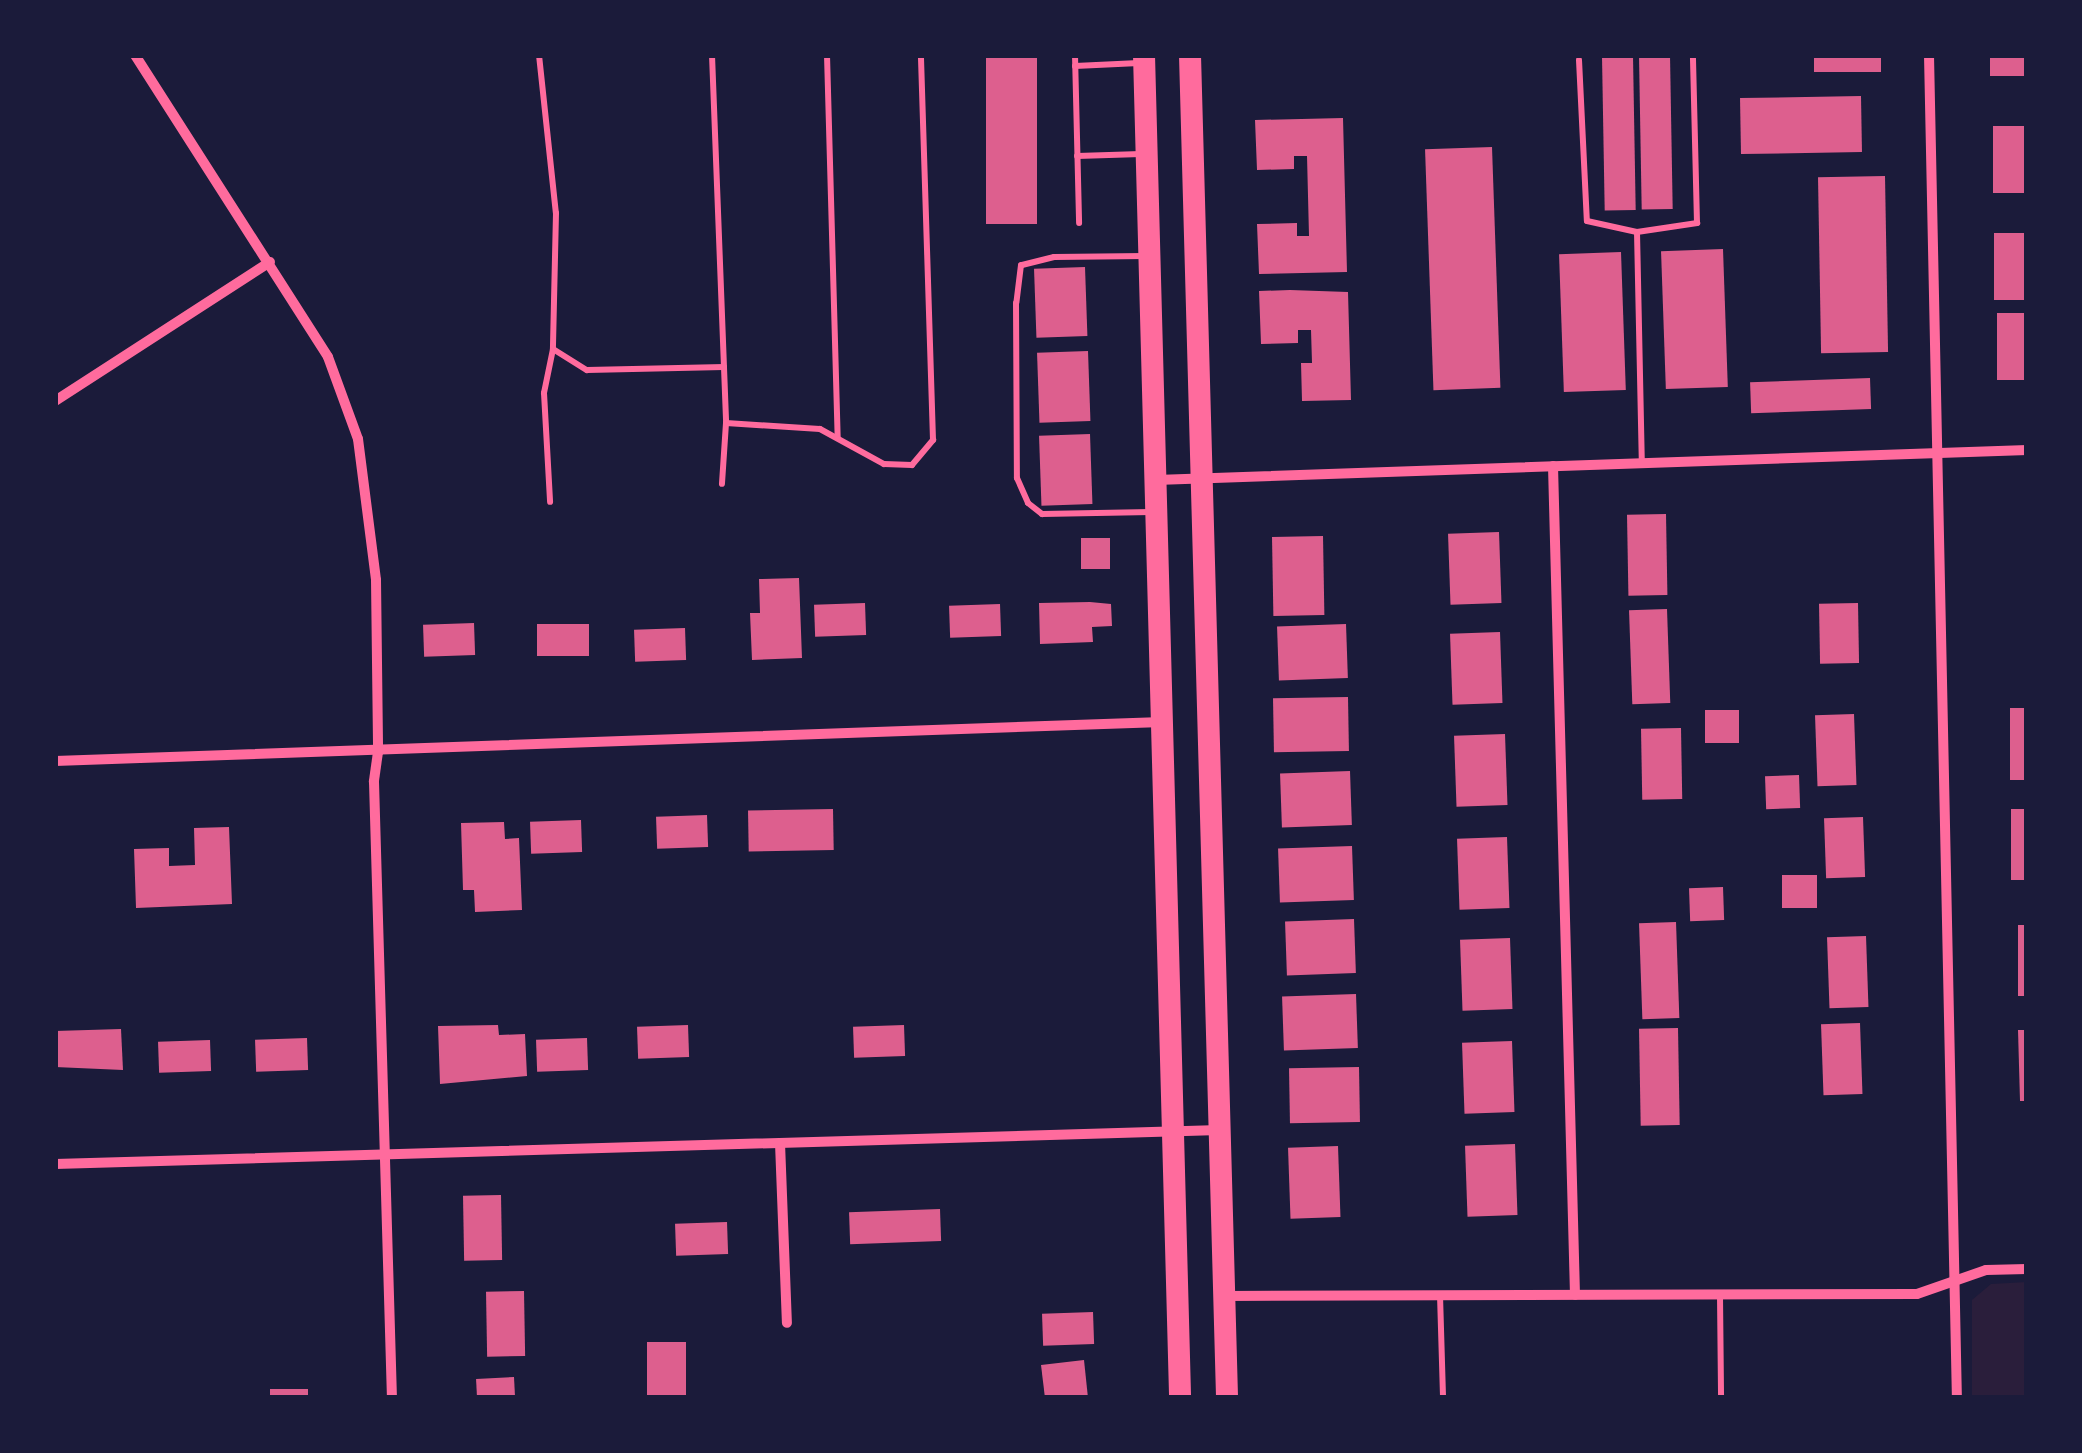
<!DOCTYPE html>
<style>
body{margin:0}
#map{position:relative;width:2082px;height:1453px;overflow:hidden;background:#1b1b3a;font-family:"Open Sans",sans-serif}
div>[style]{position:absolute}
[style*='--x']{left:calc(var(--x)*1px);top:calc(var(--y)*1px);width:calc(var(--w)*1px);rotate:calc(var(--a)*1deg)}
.green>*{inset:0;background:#2a1e3b}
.building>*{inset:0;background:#dd5f8e;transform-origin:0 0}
.service>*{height:6px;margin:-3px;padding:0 3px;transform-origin:3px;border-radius:3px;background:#ff6b9d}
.minor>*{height:10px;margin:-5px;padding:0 5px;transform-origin:5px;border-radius:5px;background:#ff6b9d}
.primary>*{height:22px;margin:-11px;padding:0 11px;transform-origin:11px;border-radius:11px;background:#ff6b9d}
span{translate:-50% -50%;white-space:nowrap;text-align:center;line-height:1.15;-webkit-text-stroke:10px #1b1b3a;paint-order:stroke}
.frame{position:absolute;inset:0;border:58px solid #1b1b3a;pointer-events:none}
</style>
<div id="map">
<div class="green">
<i style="clip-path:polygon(2027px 1282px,2027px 1398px,1972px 1398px,1972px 1300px,1991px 1284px)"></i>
</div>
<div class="building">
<i style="left:986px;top:55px;width:51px;height:169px"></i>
<i style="left:1670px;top:55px;width:154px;height:31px;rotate:89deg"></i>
<i style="left:1814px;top:55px;width:67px;height:17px"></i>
<i style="left:1990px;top:55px;width:37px;height:21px"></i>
<i style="left:1633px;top:56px;width:154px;height:31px;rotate:89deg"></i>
<i style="left:1861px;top:96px;width:56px;height:121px;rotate:89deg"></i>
<i style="clip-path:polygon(1343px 118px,1347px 272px,1259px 274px,1257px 224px,1297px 223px,1297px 236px,1309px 236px,1307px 156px,1294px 156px,1294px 169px,1257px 170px,1255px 120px)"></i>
<i style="left:1993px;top:126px;width:34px;height:67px"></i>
<i style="left:1492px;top:147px;width:241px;height:67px;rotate:88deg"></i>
<i style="left:1885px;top:176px;width:176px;height:67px;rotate:89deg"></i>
<i style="left:1994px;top:233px;width:33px;height:67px"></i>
<i style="left:1723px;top:249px;width:138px;height:62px;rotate:88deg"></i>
<i style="left:1621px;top:252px;width:138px;height:62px;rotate:88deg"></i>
<i style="left:1085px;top:267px;width:69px;height:51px;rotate:88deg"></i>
<i style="clip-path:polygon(1290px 290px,1348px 292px,1351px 400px,1302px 401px,1301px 363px,1312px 363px,1311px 330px,1298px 330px,1298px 343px,1261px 344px,1259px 291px)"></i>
<i style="left:2027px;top:313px;width:67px;height:30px;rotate:90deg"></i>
<i style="left:1088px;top:351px;width:70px;height:51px;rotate:88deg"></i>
<i style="left:1870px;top:378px;width:31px;height:120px;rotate:88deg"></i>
<i style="left:1090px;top:434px;width:70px;height:51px;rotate:88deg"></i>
<i style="left:1666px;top:514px;width:81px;height:39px;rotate:89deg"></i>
<i style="left:1499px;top:532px;width:71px;height:51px;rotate:88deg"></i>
<i style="left:1323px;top:536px;width:79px;height:51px;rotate:89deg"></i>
<i style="left:1081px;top:538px;width:29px;height:31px"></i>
<i style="clip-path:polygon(799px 578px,802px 658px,752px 660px,750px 613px,760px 613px,759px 579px)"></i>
<i style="clip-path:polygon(1090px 602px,1111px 604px,1112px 626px,1092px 627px,1093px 642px,1040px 644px,1039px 603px)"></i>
<i style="left:865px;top:603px;width:32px;height:51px;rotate:88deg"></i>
<i style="left:1858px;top:603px;width:60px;height:39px;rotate:89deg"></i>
<i style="left:1000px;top:604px;width:32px;height:51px;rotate:88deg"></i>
<i style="left:1667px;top:609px;width:94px;height:38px;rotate:88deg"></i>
<i style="left:474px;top:623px;width:32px;height:51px;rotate:88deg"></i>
<i style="left:589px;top:624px;width:32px;height:52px;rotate:90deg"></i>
<i style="left:1346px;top:624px;width:54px;height:69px;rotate:88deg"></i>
<i style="left:685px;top:628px;width:32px;height:51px;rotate:88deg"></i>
<i style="left:1500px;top:632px;width:71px;height:50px;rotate:88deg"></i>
<i style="left:1348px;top:697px;width:54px;height:75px;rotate:89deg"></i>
<i style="left:2027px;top:708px;width:72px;height:17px;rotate:90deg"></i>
<i style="left:1705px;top:710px;width:34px;height:33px"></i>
<i style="left:1854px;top:714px;width:71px;height:39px;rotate:88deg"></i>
<i style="left:1681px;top:728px;width:71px;height:40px;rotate:89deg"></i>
<i style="left:1505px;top:734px;width:71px;height:51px;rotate:88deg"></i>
<i style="left:1350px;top:771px;width:54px;height:70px;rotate:88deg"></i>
<i style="left:1799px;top:775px;width:33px;height:34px;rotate:88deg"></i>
<i style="left:833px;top:809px;width:41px;height:85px;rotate:89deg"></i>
<i style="left:2011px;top:809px;width:16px;height:71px"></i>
<i style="left:707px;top:815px;width:32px;height:51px;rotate:88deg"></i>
<i style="left:1863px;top:817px;width:60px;height:39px;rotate:88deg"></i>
<i style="left:581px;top:820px;width:32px;height:51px;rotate:88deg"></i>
<i style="clip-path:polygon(504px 822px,505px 839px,519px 838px,522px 910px,475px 912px,474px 890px,463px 890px,461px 823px)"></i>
<i style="clip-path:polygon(229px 827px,232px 904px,136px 908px,134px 849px,169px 848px,169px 866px,195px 865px,194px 828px)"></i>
<i style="left:1507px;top:837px;width:71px;height:50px;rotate:88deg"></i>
<i style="left:1352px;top:846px;width:54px;height:74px;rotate:88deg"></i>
<i style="left:1817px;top:875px;width:33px;height:35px;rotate:90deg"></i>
<i style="left:1723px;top:887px;width:33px;height:34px;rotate:88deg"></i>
<i style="left:1354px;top:919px;width:54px;height:69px;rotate:88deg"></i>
<i style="left:1676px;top:922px;width:96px;height:37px;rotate:88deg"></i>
<i style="left:2018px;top:925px;width:9px;height:71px"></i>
<i style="left:1866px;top:936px;width:71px;height:39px;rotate:88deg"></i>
<i style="left:1510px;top:938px;width:71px;height:50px;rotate:88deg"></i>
<i style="left:1356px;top:994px;width:54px;height:74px;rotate:88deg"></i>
<i style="left:1860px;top:1023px;width:71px;height:39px;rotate:88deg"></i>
<i style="clip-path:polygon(498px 1025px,499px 1035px,525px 1034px,527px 1076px,440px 1084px,438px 1026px)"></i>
<i style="left:688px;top:1025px;width:32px;height:51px;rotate:88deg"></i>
<i style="left:904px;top:1025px;width:31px;height:51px;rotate:88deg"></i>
<i style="left:1678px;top:1028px;width:97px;height:39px;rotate:89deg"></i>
<i style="clip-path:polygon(121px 1029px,123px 1070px,55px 1067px,55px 1031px)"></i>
<i style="clip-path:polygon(2018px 1030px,2027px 1030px,2027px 1101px,2020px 1101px)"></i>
<i style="left:307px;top:1038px;width:32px;height:52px;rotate:88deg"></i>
<i style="left:587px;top:1038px;width:32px;height:51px;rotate:88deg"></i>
<i style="left:210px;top:1040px;width:31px;height:52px;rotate:88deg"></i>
<i style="left:1512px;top:1041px;width:71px;height:50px;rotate:88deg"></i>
<i style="left:1359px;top:1067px;width:55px;height:70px;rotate:89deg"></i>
<i style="left:1515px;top:1144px;width:71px;height:50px;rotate:88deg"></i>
<i style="left:1338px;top:1146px;width:71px;height:50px;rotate:88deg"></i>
<i style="left:501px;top:1195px;width:65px;height:38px;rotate:89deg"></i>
<i style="left:940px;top:1209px;width:32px;height:91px;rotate:88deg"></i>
<i style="left:727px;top:1222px;width:32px;height:52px;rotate:88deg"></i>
<i style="left:524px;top:1291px;width:65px;height:38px;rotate:89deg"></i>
<i style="left:1093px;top:1312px;width:32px;height:51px;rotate:88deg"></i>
<i style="left:686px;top:1342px;width:56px;height:39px;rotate:90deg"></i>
<i style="clip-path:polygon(1084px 1360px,1088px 1398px,1045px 1398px,1041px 1365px)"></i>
<i style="left:514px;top:1377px;width:21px;height:38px;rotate:87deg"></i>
<i style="left:270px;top:1389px;width:38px;height:9px"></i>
</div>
<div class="service">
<i style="--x:539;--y:55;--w:159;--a:83.9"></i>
<i style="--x:556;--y:213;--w:136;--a:91.3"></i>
<i style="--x:553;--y:349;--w:45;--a:101.6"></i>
<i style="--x:544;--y:393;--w:109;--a:86.8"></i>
<i style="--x:712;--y:55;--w:368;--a:87.8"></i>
<i style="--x:726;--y:423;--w:61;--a:93.8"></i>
<i style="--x:827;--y:55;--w:383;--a:88.4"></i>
<i style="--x:1075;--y:55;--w:168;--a:88.6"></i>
<i style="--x:1579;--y:60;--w:161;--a:87.2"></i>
<i style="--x:1587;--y:221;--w:51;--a:12.4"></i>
<i style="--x:1637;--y:232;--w:61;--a:-8.5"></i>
<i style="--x:1697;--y:223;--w:167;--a:-91.4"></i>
<i style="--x:1075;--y:66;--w:64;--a:-2.7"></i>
<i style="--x:1077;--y:156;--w:64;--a:-1.8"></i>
<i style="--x:1637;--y:232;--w:231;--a:88.8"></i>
<i style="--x:1145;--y:256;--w:91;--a:179.4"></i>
<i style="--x:1054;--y:257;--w:34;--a:166"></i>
<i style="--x:1021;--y:265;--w:38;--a:97"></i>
<i style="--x:1016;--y:303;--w:175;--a:89.7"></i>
<i style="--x:1017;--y:478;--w:27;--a:66"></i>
<i style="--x:1028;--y:503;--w:18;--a:38"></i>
<i style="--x:1042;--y:514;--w:109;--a:-1.1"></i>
<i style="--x:553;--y:349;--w:40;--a:32"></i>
<i style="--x:587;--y:370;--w:137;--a:-1.3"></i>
<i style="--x:726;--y:423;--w:94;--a:3.7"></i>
<i style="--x:820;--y:429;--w:73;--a:28.7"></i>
<i style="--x:884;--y:464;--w:28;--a:2"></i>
<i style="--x:912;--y:465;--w:33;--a:-50"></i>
<i style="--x:933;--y:440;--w:385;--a:-91.8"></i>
<i style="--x:1440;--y:1295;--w:103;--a:88.3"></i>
<i style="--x:1720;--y:1296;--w:102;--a:89.4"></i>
</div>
<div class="minor">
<i style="--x:135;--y:55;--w:358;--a:57.4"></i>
<i style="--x:328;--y:357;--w:87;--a:69.9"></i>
<i style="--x:358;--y:439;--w:142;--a:82.7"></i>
<i style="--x:376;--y:580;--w:172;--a:89.3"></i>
<i style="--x:378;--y:752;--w:30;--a:98"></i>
<i style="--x:374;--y:782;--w:616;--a:88.33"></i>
<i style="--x:1929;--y:55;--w:1343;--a:88.81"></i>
<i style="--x:55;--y:401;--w:256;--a:-32.9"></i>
<i style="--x:1553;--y:466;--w:829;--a:88.48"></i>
<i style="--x:1156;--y:480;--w:872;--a:-1.97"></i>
<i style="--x:55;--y:761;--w:1108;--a:-2.02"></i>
<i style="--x:780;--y:1143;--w:180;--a:87.8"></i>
<i style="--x:55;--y:1164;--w:1165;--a:-1.67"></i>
<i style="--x:1225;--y:1296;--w:692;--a:-0.17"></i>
<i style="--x:1917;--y:1294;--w:73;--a:-19.2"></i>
<i style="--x:1986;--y:1270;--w:41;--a:-1.4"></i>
</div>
<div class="primary">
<i style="--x:1144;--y:55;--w:1343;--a:88.46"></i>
<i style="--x:1190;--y:55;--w:1344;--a:88.42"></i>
</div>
<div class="frame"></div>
</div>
